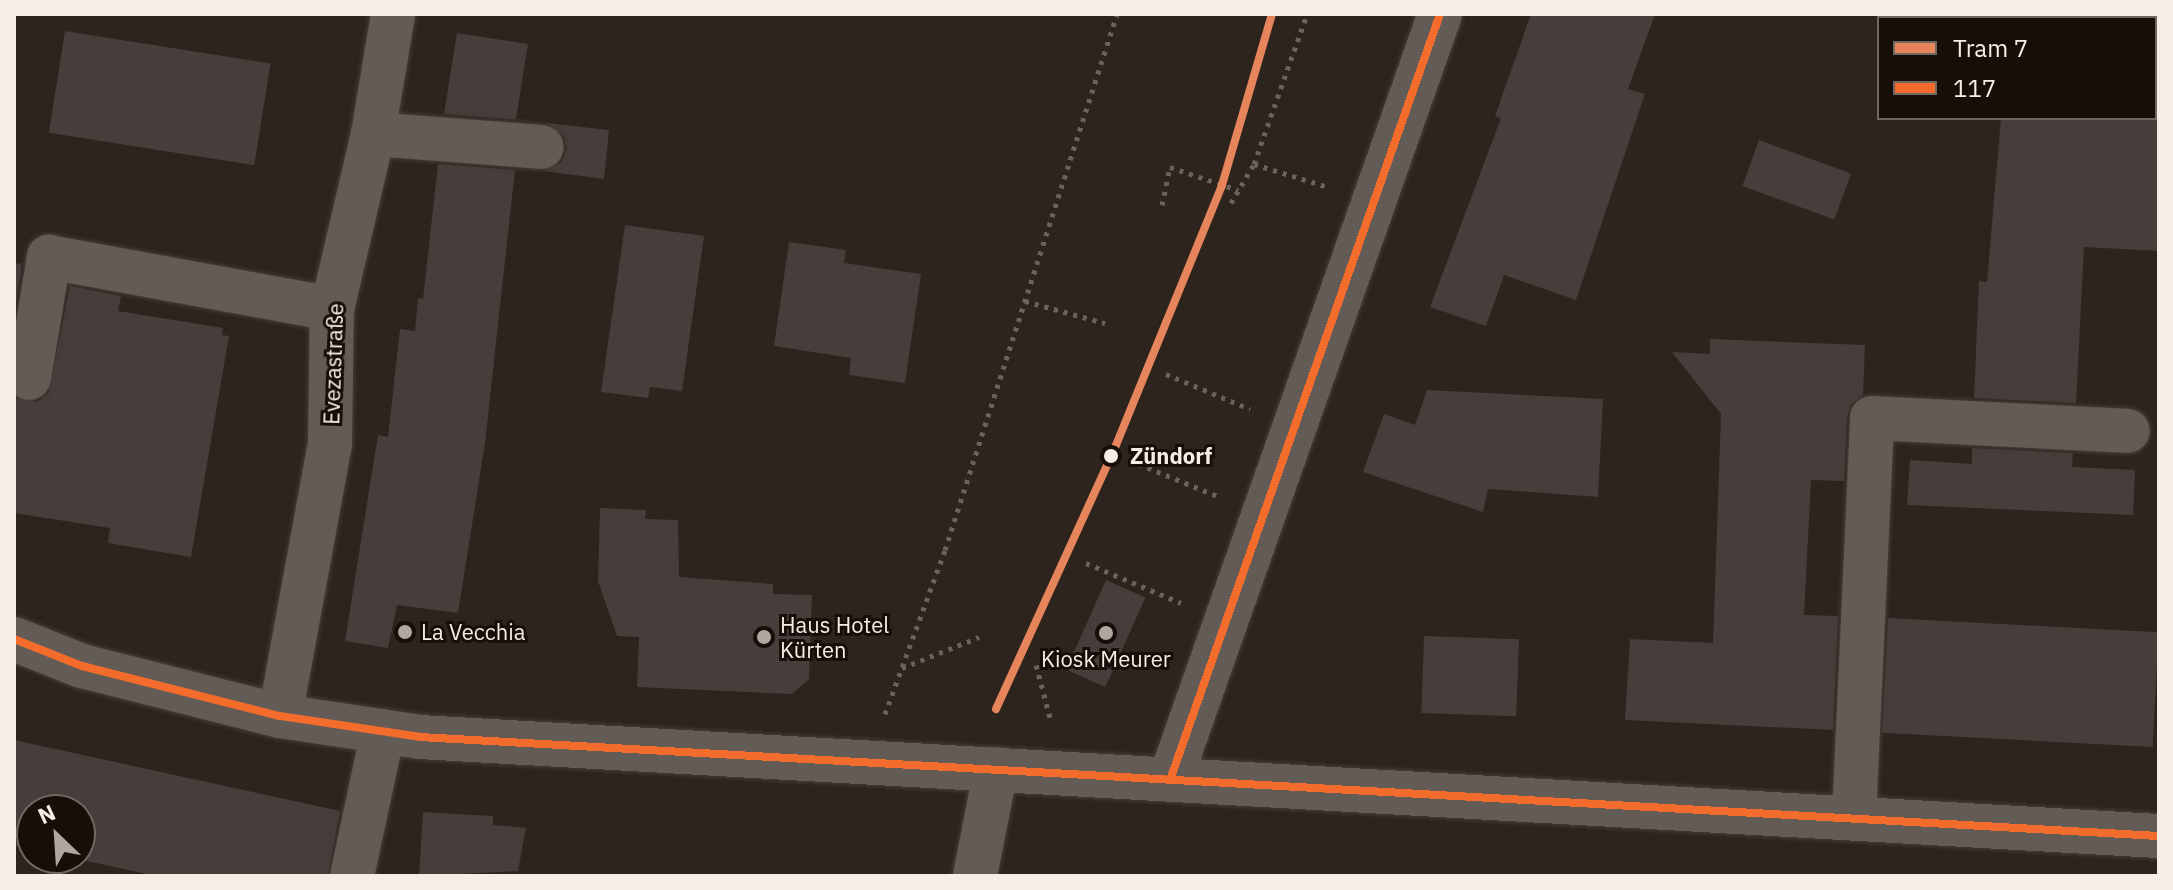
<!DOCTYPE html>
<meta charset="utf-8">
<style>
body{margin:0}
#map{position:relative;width:2173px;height:890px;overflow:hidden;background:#2c241d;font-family:"IBM Plex Sans",sans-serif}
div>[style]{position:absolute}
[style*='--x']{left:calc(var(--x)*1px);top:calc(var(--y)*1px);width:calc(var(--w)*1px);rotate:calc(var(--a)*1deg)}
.building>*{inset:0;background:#483d3a;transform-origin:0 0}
.path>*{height:5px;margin-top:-2.5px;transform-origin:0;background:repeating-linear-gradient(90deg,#69635e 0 4px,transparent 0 10px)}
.roads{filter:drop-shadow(0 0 2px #453e39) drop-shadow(0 0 2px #453e39)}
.minor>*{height:44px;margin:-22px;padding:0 22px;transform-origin:22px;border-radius:22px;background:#625b56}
.bus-1>*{height:8px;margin:-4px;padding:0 4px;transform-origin:4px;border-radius:4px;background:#f36c2b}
.tram-1>*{height:8px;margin:-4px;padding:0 4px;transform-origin:4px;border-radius:4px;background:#e6855c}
.dots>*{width:22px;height:22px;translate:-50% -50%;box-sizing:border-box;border:4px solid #150e09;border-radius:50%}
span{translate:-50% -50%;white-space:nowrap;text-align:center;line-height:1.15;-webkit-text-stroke:6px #150e09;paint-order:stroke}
.street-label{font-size:22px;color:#f8ede5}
.stop-label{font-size:22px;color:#f8ede5;font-weight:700}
.left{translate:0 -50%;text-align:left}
.poi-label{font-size:22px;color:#f8ede5}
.frame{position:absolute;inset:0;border:16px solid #f8ede5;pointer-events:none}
.legend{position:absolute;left:1877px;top:16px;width:280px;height:104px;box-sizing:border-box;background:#150e09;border:2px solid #706761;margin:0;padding:10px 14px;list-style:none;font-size:24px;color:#f8ede5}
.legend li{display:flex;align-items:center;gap:16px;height:40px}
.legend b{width:40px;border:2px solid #706761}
.north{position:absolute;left:16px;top:794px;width:80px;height:80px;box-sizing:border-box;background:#150e09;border:2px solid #706761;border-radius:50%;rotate:335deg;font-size:22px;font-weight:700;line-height:32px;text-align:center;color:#f8ede5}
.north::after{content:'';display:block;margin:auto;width:28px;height:36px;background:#b1a79f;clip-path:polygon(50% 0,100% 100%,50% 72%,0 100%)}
</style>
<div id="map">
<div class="building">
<i style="clip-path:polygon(1531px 14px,1655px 14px,1628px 89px,1645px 94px,1576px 300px,1504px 275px,1486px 326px,1430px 307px,1501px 118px,1495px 116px)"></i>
<i style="left:65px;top:31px;width:208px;height:103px;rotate:9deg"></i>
<i style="clip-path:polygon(457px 33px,528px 44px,516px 119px,534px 121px,444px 114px)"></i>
<i style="clip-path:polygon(2001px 118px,2159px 118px,2159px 251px,2084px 247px,2076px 403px,1974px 398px,1979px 281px,1987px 282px)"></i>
<i style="clip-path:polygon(546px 123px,609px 130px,604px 179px,544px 171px,562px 162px,567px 148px,564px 136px)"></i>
<i style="left:1759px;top:140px;width:98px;height:49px;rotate:20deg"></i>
<i style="clip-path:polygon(438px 164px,515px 170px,485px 443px,458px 613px,397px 605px,388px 648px,345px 641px,378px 435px,388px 437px,400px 329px,415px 331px,418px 298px,423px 299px)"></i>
<i style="clip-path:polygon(625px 225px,704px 236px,682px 391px,650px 387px,648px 398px,601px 392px)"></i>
<i style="clip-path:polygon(789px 242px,846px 250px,844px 263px,921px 274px,905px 383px,849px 375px,851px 358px,774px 346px)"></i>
<i style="clip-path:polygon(14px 263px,22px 264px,14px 315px)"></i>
<i style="clip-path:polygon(70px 286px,121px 296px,118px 311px,223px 328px,222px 335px,229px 336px,191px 557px,108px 543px,110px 528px,14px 513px,14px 398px,37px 402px,49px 393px)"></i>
<i style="clip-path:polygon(1710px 339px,1865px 345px,1863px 395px,1851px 404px,1847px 417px,1844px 481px,1811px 480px,1804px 615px,1838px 616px,1833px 730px,1625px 720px,1630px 639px,1713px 643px,1721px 414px,1672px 352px,1710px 354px)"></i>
<i style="clip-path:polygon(1427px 390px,1603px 399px,1598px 497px,1488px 489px,1483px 512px,1363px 472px,1384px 414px,1415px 425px)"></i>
<i style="clip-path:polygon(1972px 448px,2073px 453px,2072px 467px,2135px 470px,2133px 515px,1907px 505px,1910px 460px,1972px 464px)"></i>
<i style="clip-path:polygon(600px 508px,646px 510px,645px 519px,678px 520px,679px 577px,773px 584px,773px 594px,812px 595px,809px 679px,792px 694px,637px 687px,639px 637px,617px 636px,598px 581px)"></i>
<i style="left:1106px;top:580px;width:43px;height:98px;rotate:24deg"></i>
<i style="left:1888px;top:618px;width:271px;height:115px;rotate:3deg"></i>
<i style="left:1424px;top:636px;width:95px;height:77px;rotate:2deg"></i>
<i style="clip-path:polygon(14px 740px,340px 811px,328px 876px,156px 876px,73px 858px,80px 858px,80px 810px,32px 810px,32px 849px,14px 846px)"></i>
<i style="clip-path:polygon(423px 812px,493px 816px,493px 825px,526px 828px,518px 871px,419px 876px)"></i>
</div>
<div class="path">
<i style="--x:1254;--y:164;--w:159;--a:-70.5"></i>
<i style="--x:1231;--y:203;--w:45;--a:-59.5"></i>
<i style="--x:1254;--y:164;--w:77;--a:17.3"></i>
<i style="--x:1162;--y:205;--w:39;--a:-78"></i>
<i style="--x:1170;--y:167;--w:72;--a:18.7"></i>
<i style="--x:1025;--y:301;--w:83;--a:15.4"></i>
<i style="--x:1166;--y:374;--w:91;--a:22.6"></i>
<i style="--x:1129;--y:460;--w:95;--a:22.2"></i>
<i style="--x:1086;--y:563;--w:103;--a:22.8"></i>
<i style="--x:1036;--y:665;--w:58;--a:75"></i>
<i style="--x:902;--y:668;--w:83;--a:-21.9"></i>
<i style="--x:885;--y:714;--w:175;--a:-69.9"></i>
<i style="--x:945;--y:550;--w:563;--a:-72.21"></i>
</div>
<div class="roads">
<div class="minor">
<i style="--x:373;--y:134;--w:169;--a:4.4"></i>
<i style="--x:29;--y:378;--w:123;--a:-80.6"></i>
<i style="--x:49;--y:257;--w:288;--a:10.4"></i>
<i style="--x:14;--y:639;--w:73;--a:21.7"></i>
<i style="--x:82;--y:666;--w:204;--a:14.2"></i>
<i style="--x:280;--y:716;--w:142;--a:8.5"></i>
<i style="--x:420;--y:737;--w:1742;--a:3.26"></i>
<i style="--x:280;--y:716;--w:277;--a:-79.6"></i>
<i style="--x:330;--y:444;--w:135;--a:-89.2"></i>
<i style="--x:332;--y:309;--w:180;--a:-76.8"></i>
<i style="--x:373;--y:134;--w:122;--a:-80.5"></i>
<i style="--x:1170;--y:780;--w:812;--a:-70.58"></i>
<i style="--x:1854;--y:818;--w:400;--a:-87.4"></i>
<i style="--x:1872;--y:418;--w:256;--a:2.9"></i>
<i style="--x:352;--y:876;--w:148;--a:-77.9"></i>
<i style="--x:975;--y:876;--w:109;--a:-78.9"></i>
</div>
</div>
<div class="bus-1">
<i style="--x:14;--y:639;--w:73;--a:21.7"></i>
<i style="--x:82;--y:666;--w:204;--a:14.2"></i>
<i style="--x:280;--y:716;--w:142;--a:8.5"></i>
<i style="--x:420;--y:737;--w:1742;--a:3.26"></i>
<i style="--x:1170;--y:780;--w:812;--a:-70.58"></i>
</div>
<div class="tram-1">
<i style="--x:996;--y:709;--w:285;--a:-65.5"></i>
<i style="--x:1114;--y:450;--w:286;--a:-67.8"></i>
<i style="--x:1222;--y:185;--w:178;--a:-73.7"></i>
</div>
<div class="dots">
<i style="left:1111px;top:456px;background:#f8ede5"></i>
<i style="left:405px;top:632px;background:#b1a79f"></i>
<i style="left:1106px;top:633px;background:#b1a79f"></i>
<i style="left:764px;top:637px;background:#b1a79f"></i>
</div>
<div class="street-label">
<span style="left:333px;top:364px;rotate:-88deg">Evezastraße</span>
</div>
<div class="stop-label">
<span class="left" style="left:1130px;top:456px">Zündorf</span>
</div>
<div class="poi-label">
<span class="left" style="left:780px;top:637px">Haus Hotel<br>Kürten</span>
<span class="left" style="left:421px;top:632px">La Vecchia</span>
<span style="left:1106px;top:659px">Kiosk Meurer</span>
</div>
<div class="frame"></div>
<ul class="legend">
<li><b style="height:10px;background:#e6855c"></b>Tram 7</li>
<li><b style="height:10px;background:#f36c2b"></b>117</li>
</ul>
<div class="north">N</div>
</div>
